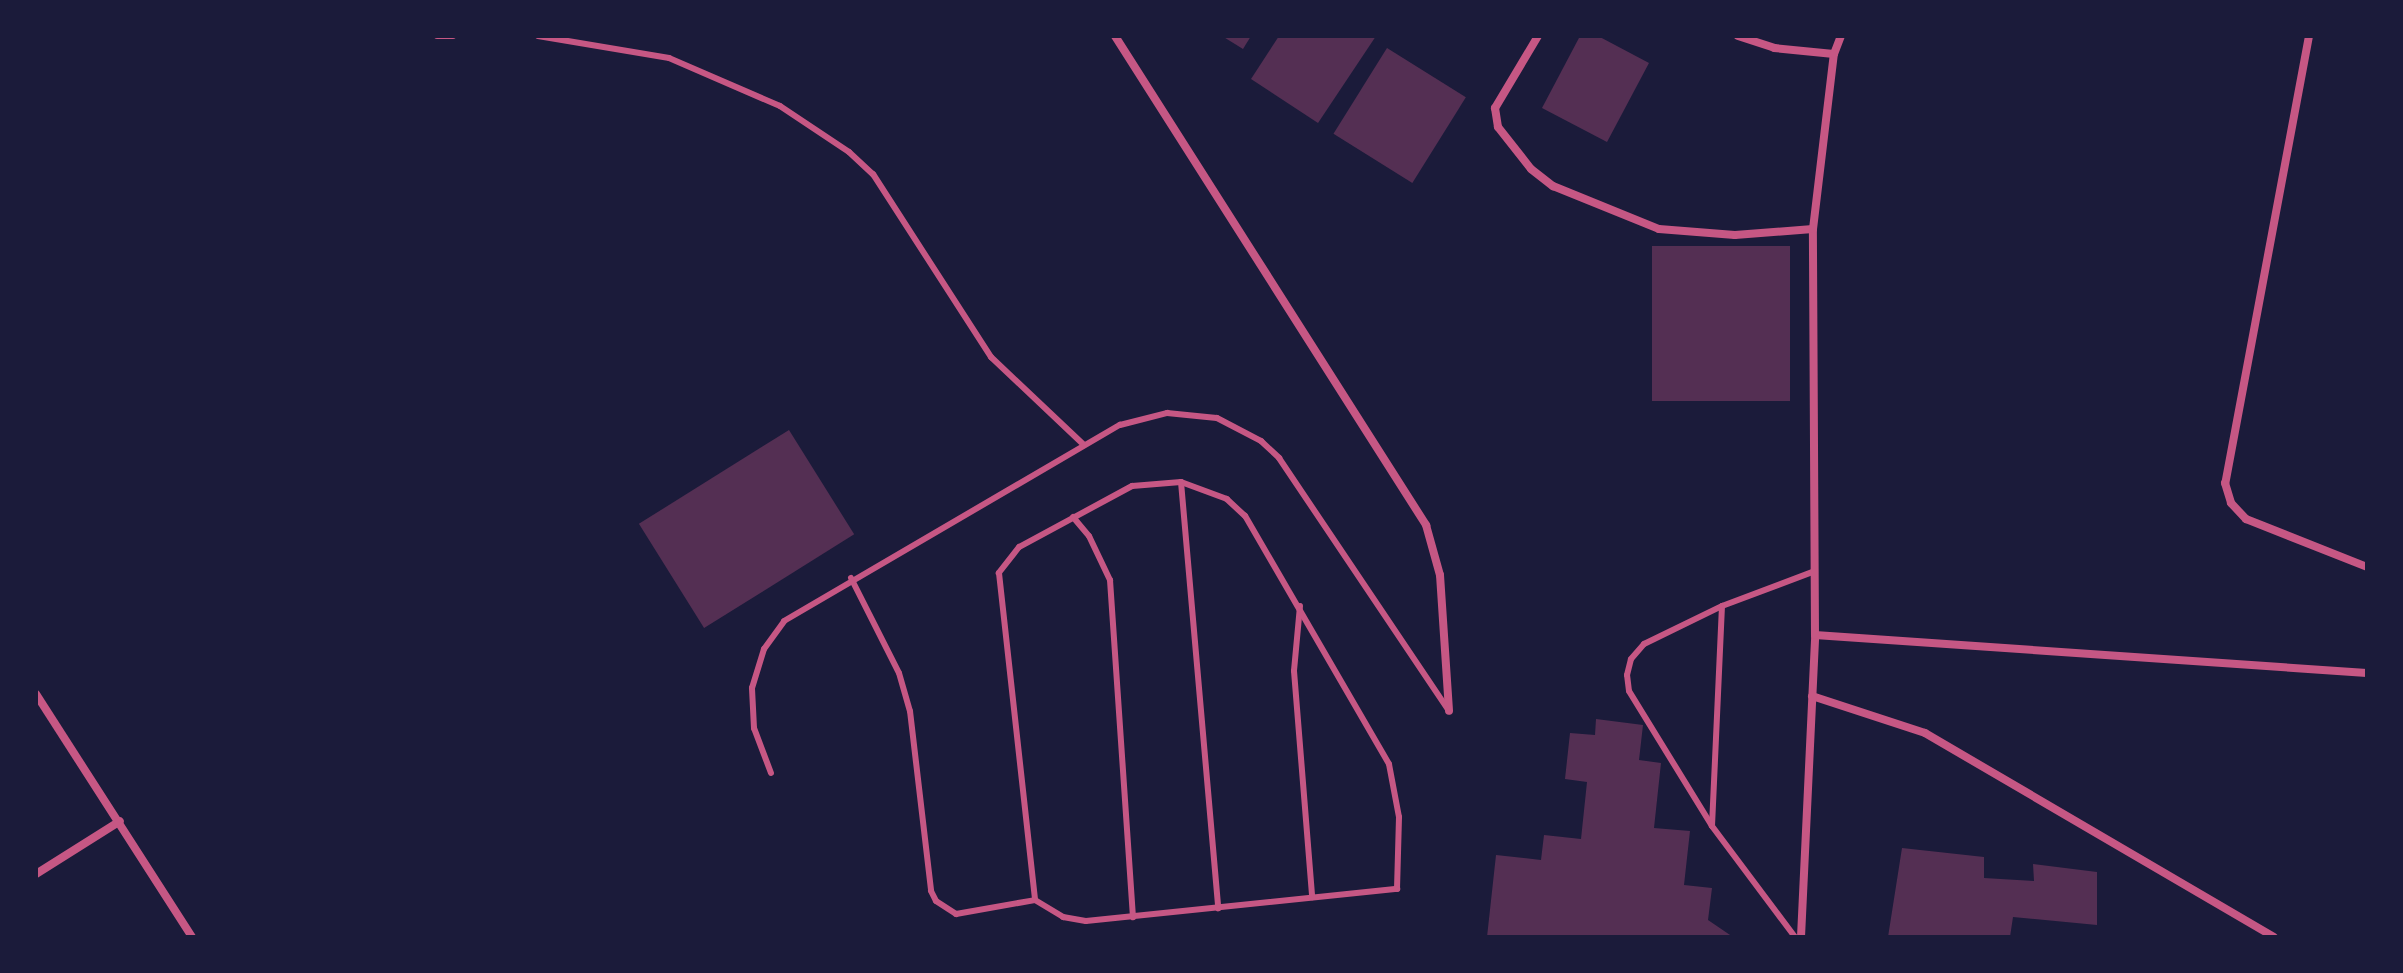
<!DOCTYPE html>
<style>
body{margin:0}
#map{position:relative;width:2403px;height:973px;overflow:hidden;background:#1b1b3a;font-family:"Work Sans",sans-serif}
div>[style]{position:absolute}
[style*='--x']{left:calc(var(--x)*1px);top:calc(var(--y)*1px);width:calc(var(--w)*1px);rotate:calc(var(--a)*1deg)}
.building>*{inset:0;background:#542f53;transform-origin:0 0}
.service>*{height:6px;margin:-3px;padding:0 3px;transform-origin:3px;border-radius:3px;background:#c65784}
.minor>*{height:8px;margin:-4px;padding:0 4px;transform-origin:4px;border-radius:4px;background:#c65784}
span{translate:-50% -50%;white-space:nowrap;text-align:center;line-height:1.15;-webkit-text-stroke:6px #1b1b3a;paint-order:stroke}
.frame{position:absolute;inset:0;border:38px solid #1b1b3a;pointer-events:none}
</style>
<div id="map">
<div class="building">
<i style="clip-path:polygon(1222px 36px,1251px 36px,1243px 49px)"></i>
<i style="clip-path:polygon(1279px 36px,1376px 36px,1318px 123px,1251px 79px)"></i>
<i style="clip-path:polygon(1580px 36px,1598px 36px,1649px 63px,1607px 142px,1542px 108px)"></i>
<i style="left:1387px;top:48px;width:93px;height:101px;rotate:32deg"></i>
<i style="left:1652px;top:246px;width:138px;height:155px"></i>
<i style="left:789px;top:430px;width:123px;height:177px;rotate:58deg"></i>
<i style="clip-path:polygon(1596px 719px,1643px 725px,1639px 760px,1661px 763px,1654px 828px,1690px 831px,1684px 885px,1712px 888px,1708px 920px,1733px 937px,1487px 937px,1496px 855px,1541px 860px,1544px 835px,1581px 839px,1587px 782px,1565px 779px,1570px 733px,1595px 735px)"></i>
<i style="clip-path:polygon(1902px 848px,1984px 857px,1984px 878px,2034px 881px,2033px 864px,2097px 872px,2097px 925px,2013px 917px,2010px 937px,1888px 937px)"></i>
</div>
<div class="service">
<i style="--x:437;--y:36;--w:16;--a:0"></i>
<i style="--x:538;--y:36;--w:133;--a:9.5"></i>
<i style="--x:669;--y:58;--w:121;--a:23.4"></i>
<i style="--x:780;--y:106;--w:83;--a:33.7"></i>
<i style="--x:849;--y:152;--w:33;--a:43"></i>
<i style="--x:873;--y:174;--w:218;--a:57.2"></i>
<i style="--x:991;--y:357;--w:128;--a:43.4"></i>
<i style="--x:1181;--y:482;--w:428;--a:85"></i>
<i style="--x:1073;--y:517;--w:25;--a:50"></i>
<i style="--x:1089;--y:536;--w:49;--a:64.5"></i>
<i style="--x:1110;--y:580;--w:338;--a:86.1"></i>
<i style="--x:851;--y:578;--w:106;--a:63.2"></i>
<i style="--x:899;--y:673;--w:40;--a:74"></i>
<i style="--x:910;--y:711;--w:181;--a:83.3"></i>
<i style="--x:931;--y:891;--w:11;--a:63"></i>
<i style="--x:936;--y:901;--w:24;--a:33"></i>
<i style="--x:956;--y:914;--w:80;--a:-10"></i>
<i style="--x:1035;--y:900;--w:33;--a:31"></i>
<i style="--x:1063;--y:917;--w:23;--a:10"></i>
<i style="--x:1086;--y:921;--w:313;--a:-5.9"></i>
<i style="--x:1397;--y:889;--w:72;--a:-88.4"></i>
<i style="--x:1399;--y:817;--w:54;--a:-100.7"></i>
<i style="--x:1389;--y:764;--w:287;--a:-120.1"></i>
<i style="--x:1245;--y:516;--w:25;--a:-137"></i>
<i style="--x:1227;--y:499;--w:49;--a:-159.7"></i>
<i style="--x:1181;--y:482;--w:49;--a:175.3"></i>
<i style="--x:1132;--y:486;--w:128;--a:151.6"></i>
<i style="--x:1019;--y:547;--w:33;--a:128"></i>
<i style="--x:999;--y:573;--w:329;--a:83.7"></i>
<i style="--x:1300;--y:606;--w:65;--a:95.3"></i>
<i style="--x:1294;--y:671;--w:227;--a:85.4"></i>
<i style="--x:771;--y:773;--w:48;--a:-110.7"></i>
<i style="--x:754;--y:728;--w:40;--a:-92.9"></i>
<i style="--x:752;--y:688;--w:41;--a:-72.9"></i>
<i style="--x:764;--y:649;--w:34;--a:-54"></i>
<i style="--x:784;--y:621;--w:389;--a:-30.3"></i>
<i style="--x:1120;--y:425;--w:49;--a:-14.3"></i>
<i style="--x:1167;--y:413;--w:50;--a:5.7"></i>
<i style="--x:1217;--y:418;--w:50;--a:27.6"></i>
<i style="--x:1261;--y:441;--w:25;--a:43"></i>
<i style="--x:1279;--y:458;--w:305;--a:56.1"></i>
<i style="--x:1712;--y:826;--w:220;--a:-87.4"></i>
<i style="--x:1795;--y:937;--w:139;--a:-126.8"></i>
<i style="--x:1712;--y:826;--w:158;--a:-121.6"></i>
<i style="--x:1629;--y:691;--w:16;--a:-97"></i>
<i style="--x:1627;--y:675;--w:16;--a:-76"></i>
<i style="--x:1631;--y:659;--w:20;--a:-49"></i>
<i style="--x:1644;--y:644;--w:87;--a:-26"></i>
<i style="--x:1722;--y:606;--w:99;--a:-20.6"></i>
</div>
<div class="minor">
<i style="--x:1115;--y:36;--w:580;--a:57.54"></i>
<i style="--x:1426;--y:525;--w:52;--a:74.4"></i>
<i style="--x:1440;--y:575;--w:136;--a:86.2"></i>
<i style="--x:1538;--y:36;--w:84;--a:120.8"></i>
<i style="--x:1495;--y:108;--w:19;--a:81"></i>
<i style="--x:1498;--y:127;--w:53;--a:51.8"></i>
<i style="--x:1531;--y:169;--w:28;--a:38"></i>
<i style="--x:1553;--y:186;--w:114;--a:22.1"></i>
<i style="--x:1659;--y:229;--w:76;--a:4.5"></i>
<i style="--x:1735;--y:235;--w:78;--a:-4.4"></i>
<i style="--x:1738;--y:36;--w:38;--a:18"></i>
<i style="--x:1774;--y:48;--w:60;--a:5.7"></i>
<i style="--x:2309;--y:36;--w:455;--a:100.6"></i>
<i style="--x:2225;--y:483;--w:21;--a:73"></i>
<i style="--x:2231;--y:503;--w:22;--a:47"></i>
<i style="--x:2246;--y:519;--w:130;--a:21.6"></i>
<i style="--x:1815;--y:635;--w:553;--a:3.94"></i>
<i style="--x:36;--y:694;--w:289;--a:57.3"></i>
<i style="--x:1812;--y:696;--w:119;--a:18.1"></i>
<i style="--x:1925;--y:733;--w:404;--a:30.3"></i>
<i style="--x:36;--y:874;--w:99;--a:-32.2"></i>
<i style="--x:1801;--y:937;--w:302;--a:-87.3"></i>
<i style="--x:1815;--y:635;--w:406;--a:-90.3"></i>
<i style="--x:1813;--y:229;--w:176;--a:-83.2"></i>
<i style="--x:1834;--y:54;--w:19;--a:-69"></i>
</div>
<div class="frame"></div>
</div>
